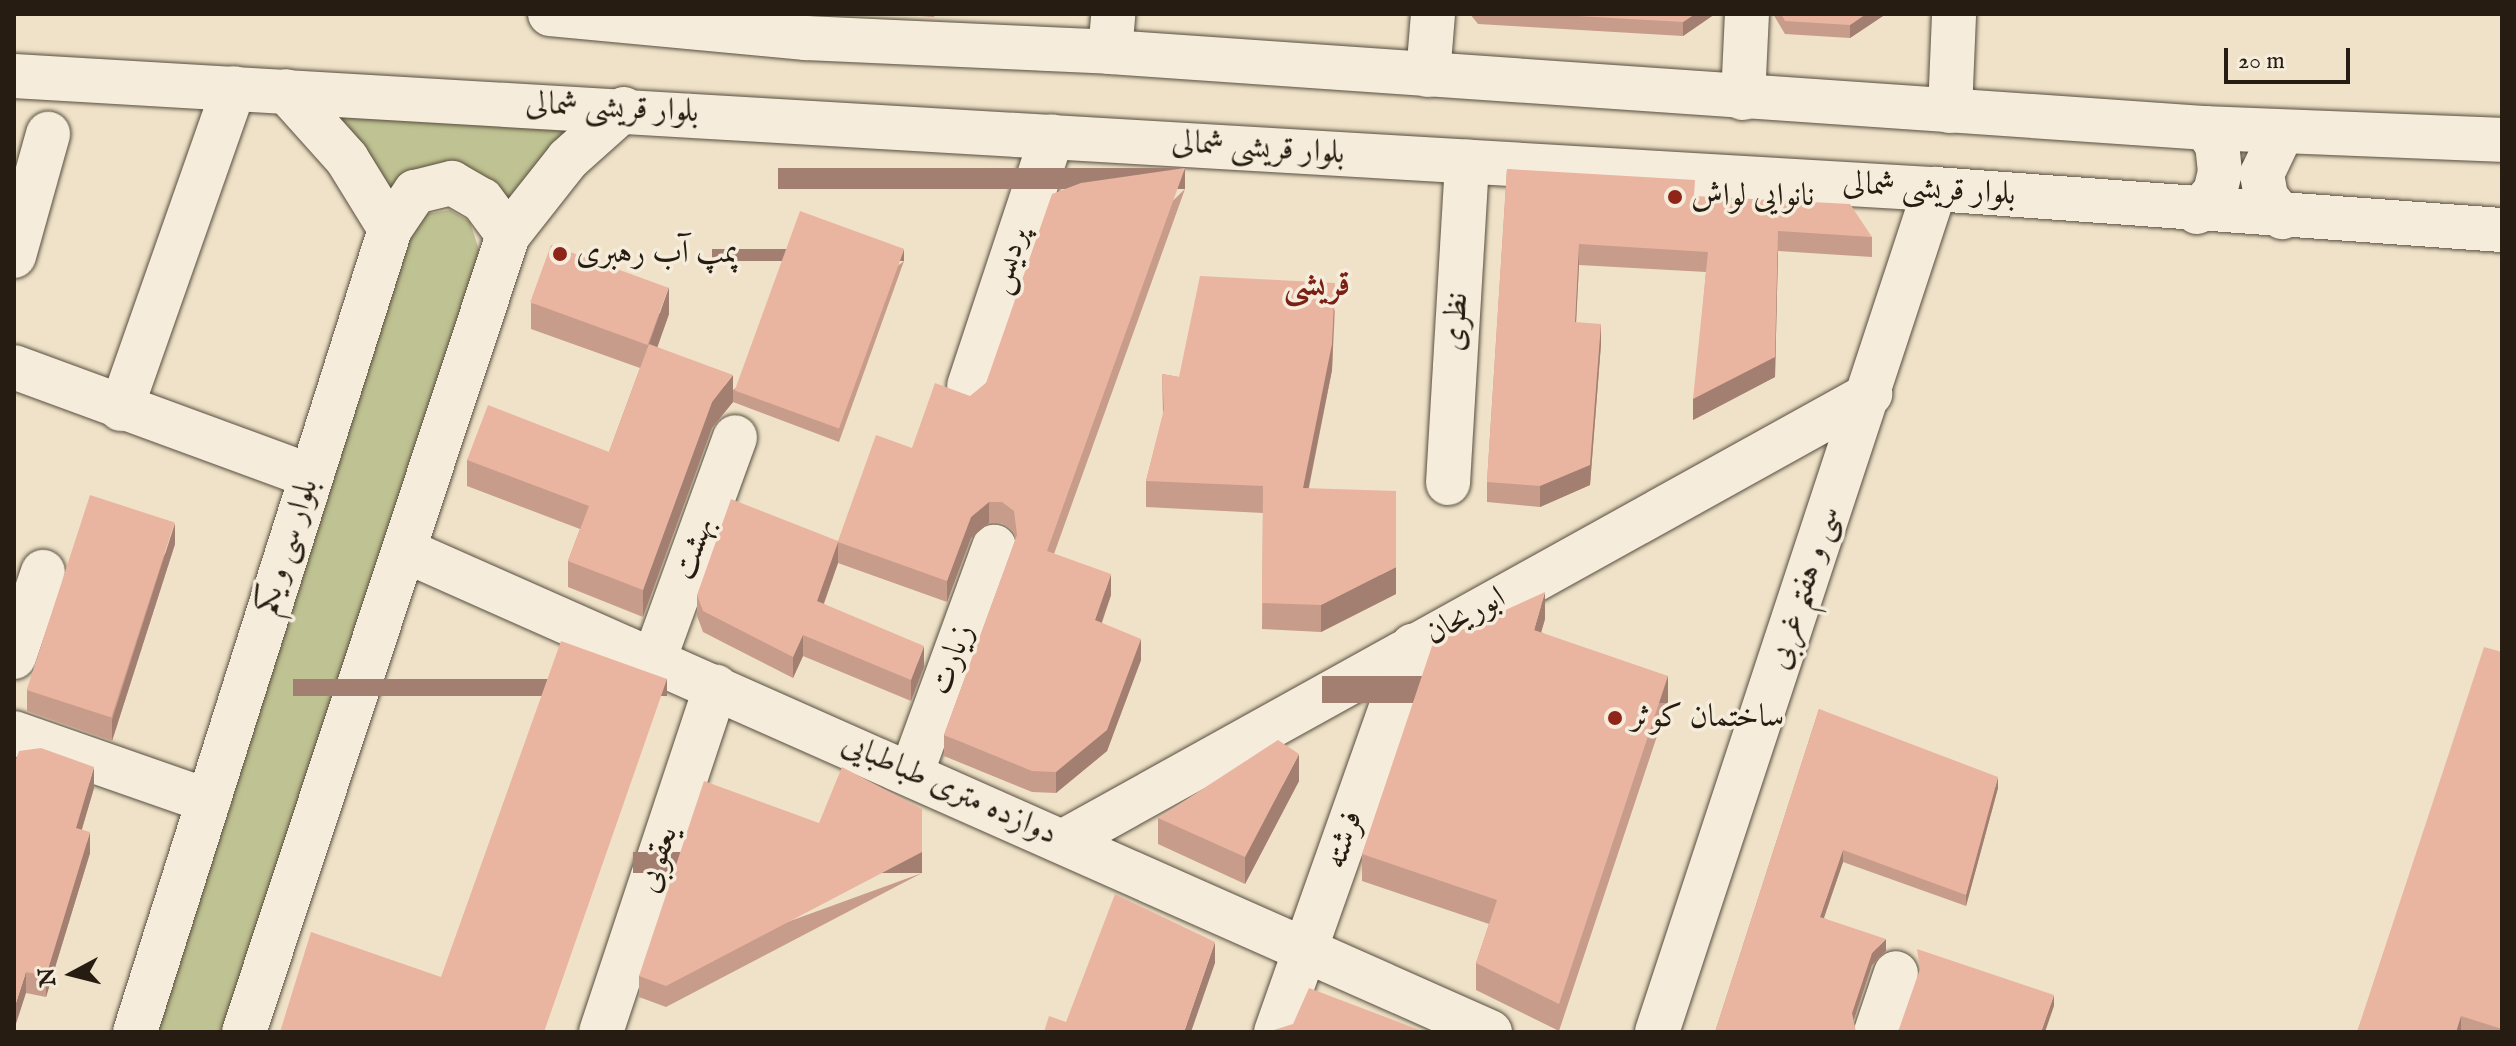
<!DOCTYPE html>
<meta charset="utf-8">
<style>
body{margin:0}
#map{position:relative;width:2516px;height:1046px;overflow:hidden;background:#efe2c8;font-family:"IM FELL English",Amiri,serif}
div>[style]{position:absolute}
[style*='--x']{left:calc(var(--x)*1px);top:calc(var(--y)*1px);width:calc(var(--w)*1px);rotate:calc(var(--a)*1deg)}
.green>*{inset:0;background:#bfc292}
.roads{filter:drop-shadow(0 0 2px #584e3f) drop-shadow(0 0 2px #584e3f)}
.street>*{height:44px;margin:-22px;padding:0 22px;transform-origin:22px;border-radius:22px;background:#f5ecdb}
.secondary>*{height:44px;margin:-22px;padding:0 22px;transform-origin:22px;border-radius:22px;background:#f5ecdb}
.wall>*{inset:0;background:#c89c8a}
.shaded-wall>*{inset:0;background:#a37f71;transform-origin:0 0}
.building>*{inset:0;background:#e9b5a1;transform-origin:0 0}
.dots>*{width:22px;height:22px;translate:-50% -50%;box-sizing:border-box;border:4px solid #f5ecdb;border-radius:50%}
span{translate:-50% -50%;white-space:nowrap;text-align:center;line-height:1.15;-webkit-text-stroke:7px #f5ecdb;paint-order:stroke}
.street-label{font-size:32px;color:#261c11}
.poi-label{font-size:32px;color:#261c11}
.left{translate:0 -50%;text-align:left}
.neighbourhood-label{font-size:34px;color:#7a1f14;font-weight:700}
.frame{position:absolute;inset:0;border:16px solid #261c11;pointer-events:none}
.north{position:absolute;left:32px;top:934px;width:80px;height:80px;-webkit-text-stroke:6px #f5ecdb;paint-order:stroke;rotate:263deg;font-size:22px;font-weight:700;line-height:32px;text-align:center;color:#261c11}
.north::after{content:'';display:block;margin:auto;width:28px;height:36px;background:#261c11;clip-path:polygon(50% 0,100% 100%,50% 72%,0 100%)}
.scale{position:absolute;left:2224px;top:48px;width:126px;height:36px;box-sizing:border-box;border:4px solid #261c11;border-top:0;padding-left:10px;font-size:24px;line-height:28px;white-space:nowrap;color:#261c11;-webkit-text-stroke:6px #f5ecdb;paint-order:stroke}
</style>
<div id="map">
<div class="green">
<i style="clip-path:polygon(316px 105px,593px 121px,508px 212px,464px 174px,391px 206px)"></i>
<i style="clip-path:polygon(450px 210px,470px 222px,479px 250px,476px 284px,229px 1032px,147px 1032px,397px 251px,421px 215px)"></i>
</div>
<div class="roads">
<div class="street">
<i style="--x:1110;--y:52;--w:38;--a:-85"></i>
<i style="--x:1428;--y:75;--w:61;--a:-85.3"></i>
<i style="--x:1743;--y:98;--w:84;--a:-87.3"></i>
<i style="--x:14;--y:256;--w:127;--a:-74.4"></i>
<i style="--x:14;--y:367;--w:316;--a:20.2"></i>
<i style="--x:969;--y:386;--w:263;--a:-71.6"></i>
<i style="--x:121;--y:409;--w:340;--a:-70.6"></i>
<i style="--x:1448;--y:483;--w:322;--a:-86.6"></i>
<i style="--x:406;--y:551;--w:1186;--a:23.93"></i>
<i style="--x:14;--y:657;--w:90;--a:-71.2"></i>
<i style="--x:654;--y:660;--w:237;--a:-70"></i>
<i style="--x:14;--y:733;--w:206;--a:19.3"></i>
<i style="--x:911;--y:774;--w:242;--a:-69.9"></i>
<i style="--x:1064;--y:841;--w:922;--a:-29.01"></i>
<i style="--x:601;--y:1032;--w:364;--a:-71.6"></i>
<i style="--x:1276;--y:1032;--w:410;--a:-70.5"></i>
<i style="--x:1657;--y:1032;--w:888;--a:-71.75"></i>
<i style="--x:1876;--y:1032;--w:62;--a:-71.3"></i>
</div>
<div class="secondary">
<i style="--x:550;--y:14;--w:257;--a:5.4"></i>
<i style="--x:806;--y:38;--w:304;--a:2.6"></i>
<i style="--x:1110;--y:52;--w:1099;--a:3.97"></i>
<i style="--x:2206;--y:128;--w:296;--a:2.3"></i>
<i style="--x:14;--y:76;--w:1924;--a:3.37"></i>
<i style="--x:1935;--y:189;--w:568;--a:4.14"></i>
<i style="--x:1950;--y:111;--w:97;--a:-87.6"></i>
<i style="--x:2282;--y:132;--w:47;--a:115.5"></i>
<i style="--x:2262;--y:174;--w:23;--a:80"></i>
<i style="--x:2266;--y:197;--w:26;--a:51"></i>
<i style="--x:2197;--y:212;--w:27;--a:-48"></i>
<i style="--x:2215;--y:192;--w:21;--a:-76"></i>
<i style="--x:2220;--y:172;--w:27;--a:-96"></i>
<i style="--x:2217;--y:145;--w:20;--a:-123"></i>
<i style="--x:390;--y:229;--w:45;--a:-56"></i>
<i style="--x:415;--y:192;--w:38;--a:-14"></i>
<i style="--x:452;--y:183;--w:34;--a:30"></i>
<i style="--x:482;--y:200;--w:44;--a:53.4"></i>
<i style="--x:135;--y:1032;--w:843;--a:-72.38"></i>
<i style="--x:390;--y:229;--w:82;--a:-121.6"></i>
<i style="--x:347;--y:159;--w:91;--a:-131.9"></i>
<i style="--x:244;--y:1032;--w:840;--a:-71.67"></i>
<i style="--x:508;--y:235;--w:97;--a:-51.7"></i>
<i style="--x:568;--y:159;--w:75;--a:-41.8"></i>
</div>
</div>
<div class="wall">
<i style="clip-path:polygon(892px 14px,935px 14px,934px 17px)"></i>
<i style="clip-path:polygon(1470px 14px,1715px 14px,1683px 36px,1478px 24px)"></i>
<i style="clip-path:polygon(1773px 14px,1886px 14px,1850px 38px,1785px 34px)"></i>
<i style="clip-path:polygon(1507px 169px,1695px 196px,1872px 237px,1872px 257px,1778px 251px,1775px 377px,1693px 420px,1706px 272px,1579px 265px,1576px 323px,1601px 344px,1590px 485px,1540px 507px,1487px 502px,1487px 482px)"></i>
<i style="clip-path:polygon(1185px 189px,1054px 554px,1111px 595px,1102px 623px,1141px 660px,1107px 751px,1056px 793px,1032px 792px,944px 756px,944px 735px,1015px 541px,1014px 532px,1002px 523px,989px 523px,971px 538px,947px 602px,838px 563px,824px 604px,924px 667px,911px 701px,803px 656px,793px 678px,703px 632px,697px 616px,697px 595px,838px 541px,912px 448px,986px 383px)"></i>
<i style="clip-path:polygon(904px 261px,839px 442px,733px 402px,712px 428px,643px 617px,568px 587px,568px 561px,580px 529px,467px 486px,467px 460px,609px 452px,640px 368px,531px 329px,531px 303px,669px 314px,657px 347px,733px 390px)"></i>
<i style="clip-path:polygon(1335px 310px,1332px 370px,1309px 488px,1396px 594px,1321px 632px,1262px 629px,1263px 513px,1146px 507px,1146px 481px,1163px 415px,1162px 374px,1179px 377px)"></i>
<i style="clip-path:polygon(175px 544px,112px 741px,27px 711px,27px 690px)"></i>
<i style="clip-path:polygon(1545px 619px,1541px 632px,1668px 703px,1559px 1031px,1476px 990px,1476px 963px,1489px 924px,1362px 881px,1362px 854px)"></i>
<i style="clip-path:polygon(2502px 652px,2502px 1032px,2357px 1032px)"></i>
<i style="clip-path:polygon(1819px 709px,1998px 788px,1966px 906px,1843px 862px,1824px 918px,1886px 951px,1872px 965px,1854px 1020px,1715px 1032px)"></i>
<i style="clip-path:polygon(14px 765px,94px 788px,82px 829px,90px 853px,46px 997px,26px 993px)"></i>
<i style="clip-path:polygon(1299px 781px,1245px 884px,1158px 844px,1158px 818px)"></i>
<i style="clip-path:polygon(922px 873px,666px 1007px,639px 997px,639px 976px)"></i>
</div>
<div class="shaded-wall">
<i style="clip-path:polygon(1695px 14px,1715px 14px,1683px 36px,1683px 22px)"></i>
<i style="clip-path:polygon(1866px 14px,1886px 14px,1850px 38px,1850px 25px)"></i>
<i style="left:1185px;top:168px;width:21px;height:407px;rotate:90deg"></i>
<i style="clip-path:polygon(1579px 244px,1579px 265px,1575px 343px,1575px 322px)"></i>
<i style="left:904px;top:249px;width:12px;height:192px;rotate:90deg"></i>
<i style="clip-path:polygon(1778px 251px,1775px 377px,1693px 420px,1693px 399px)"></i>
<i style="clip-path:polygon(1335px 283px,1332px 370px,1303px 515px,1303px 488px)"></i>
<i style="clip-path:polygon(669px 287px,669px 314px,649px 371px,649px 344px)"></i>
<i style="clip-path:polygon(1601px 324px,1601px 344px,1590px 485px,1540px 507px,1540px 486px)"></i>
<i style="clip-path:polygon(733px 375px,733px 402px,712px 428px,643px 617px,643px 590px,712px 402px)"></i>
<i style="clip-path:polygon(989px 502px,989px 523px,971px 538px,947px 602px,947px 581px,971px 517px)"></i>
<i style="clip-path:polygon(175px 523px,175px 544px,112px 741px,112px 720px)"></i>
<i style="clip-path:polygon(838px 542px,838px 563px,817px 622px,817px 601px)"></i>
<i style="clip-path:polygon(1396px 567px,1396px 594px,1321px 632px,1321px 605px)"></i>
<i style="clip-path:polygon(1111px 574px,1111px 595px,1095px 641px,1095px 620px)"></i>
<i style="clip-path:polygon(1545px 592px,1545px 619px,1534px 657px,1534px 630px)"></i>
<i style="clip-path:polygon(803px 635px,803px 656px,793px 678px,793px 657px)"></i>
<i style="clip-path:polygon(1141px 639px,1141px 660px,1107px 751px,1056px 793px,1056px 772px)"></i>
<i style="clip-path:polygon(924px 646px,924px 667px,911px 701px,911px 680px)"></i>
<i style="left:1668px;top:676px;width:27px;height:346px;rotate:90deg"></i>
<i style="left:667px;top:679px;width:17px;height:374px;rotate:90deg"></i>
<i style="clip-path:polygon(1299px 754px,1299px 781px,1245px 884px,1245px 857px)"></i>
<i style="clip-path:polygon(94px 767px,94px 788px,76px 849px,76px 828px)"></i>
<i style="clip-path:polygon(1998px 777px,1998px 788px,1966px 906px,1966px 895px)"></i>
<i style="clip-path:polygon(90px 832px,90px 853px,46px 997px,46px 976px)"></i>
<i style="clip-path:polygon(1843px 850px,1843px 862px,1820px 929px,1820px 917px)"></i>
<i style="left:922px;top:852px;width:21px;height:289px;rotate:90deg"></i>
<i style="clip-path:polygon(1886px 939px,1886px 951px,1872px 965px,1852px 1025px,1852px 1013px,1872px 953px)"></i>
<i style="clip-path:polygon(1215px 942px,1215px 963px,1191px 1032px,1184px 1032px)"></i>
<i style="clip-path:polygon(26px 972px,26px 993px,14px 1030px,14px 1009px)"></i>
<i style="clip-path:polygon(2054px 995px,2054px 1006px,2045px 1032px,2041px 1032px)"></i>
<i style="clip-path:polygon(2461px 1016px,2461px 1032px,2456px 1032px)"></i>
</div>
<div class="building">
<i style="clip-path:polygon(1542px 14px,1695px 14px,1683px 22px)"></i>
<i style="clip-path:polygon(1781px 14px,1866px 14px,1850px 25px,1785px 21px)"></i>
<i style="clip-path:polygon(1185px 168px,1047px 551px,1111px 574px,1095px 620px,1141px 639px,1107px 730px,1056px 772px,1032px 771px,944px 735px,1017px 535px,1014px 511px,1002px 502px,989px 502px,971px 517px,947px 581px,838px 542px,817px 601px,924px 646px,911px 680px,803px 635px,793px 657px,703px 611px,697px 595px,731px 499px,838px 541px,876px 435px,912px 448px,935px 383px,970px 396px,986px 383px,1052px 194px,1081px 183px)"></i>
<i style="clip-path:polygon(1507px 169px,1695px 180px,1694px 196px,1850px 204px,1872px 237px,1778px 231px,1775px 357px,1693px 399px,1708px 252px,1579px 244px,1575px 322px,1601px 324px,1590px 465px,1540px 486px,1487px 482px)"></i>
<i style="left:800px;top:211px;width:111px;height:191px;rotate:20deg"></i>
<i style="left:551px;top:245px;width:125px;height:61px;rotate:20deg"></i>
<i style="clip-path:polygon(1200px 276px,1335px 283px,1332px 344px,1303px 488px,1396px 491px,1396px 567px,1321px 605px,1262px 603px,1263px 486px,1146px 481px,1164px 409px,1162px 374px,1179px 377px)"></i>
<i style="clip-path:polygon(649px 344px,733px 375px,712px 402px,643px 590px,568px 561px,589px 506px,467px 460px,488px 405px,609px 452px)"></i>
<i style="left:90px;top:495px;width:89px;height:205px;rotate:18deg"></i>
<i style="clip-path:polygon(1545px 592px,1534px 630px,1668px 676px,1559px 1004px,1476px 963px,1497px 900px,1362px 854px,1433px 643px)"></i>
<i style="clip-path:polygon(561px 641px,667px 679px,544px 1032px,280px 1032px,311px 932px,441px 977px)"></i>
<i style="clip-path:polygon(2484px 647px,2502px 652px,2502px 1029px,2461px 1016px,2456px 1032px,2357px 1032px)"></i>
<i style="clip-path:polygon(1819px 709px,1998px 777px,1966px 895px,1843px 850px,1820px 917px,1886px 939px,1872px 953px,1852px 1013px,1856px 1032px,1715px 1032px)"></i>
<i style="clip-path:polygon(1278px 740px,1299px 754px,1245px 857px,1158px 818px)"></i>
<i style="clip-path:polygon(41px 748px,94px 767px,76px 828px,90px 832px,46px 976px,26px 972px,14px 1009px,14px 765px,19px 751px)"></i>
<i style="clip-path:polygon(842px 767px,922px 809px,922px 852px,666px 986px,639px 976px,704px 781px,819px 823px)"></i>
<i style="clip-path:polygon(1115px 894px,1215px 942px,1184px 1032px,1044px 1032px,1049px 1016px,1066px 1022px)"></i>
<i style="clip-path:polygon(1917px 949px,2054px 995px,2041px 1032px,1896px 1032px,1899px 1029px,1920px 969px)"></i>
<i style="clip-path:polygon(1309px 988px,1425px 1032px,1273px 1032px,1274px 1030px,1293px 1024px)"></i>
</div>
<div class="dots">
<i style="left:1675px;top:197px;background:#8f2418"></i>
<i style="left:560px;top:254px;background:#8f2418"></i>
<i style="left:1615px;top:718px;background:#8f2418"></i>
</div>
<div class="street-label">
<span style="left:612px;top:109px;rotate:3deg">بلوار قریشی شمالی</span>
<span style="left:1258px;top:149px;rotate:4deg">بلوار قریشی شمالی</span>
<span style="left:1929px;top:190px;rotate:4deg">بلوار قریشی شمالی</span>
<span style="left:1010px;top:261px;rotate:-72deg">پردیس</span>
<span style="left:1457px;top:322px;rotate:-87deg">نظری</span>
<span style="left:288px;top:547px;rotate:-72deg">بلوار سی و یکم</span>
<span style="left:695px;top:549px;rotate:-70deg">بهشت</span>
<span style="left:1805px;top:588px;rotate:-72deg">سی و هفتم غربی</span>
<span style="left:1466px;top:617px;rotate:-29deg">ابوریحان</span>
<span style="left:953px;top:660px;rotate:-70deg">زیارت</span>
<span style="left:949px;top:790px;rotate:24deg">دوازده متری طباطبایی</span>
<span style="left:1345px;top:840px;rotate:-71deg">فرشته</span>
<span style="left:659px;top:860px;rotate:-72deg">یعقوبی</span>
</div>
<div class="poi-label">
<span class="left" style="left:1691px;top:197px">نانوایی لواش</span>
<span class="left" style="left:576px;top:254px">پمپ آب رهبری</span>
<span class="left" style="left:1631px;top:718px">ساختمان کوثر</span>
</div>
<div class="neighbourhood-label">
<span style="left:1317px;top:285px">قریشی</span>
</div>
<div class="frame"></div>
<div class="north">N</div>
<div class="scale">20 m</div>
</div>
